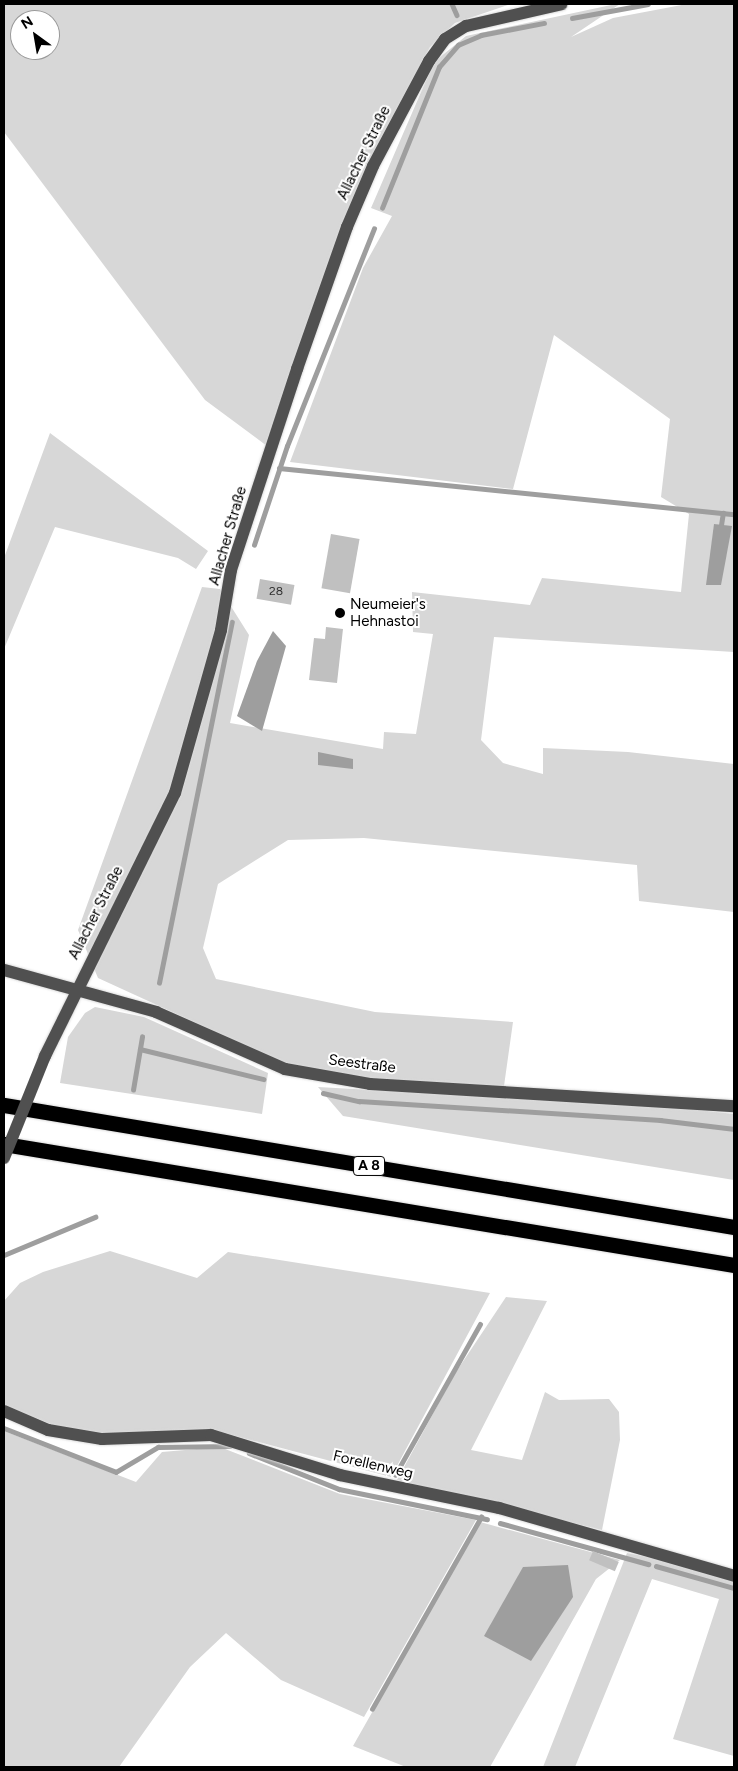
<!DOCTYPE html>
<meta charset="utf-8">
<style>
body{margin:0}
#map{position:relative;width:738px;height:1771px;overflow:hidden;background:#fff;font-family:Figtree,sans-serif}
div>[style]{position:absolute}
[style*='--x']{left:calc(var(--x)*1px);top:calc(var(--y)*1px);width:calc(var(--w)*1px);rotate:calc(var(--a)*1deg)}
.green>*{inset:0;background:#d7d7d7}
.water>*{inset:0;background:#9e9e9e}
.stream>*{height:4.5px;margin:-2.25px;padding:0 2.25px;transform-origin:2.25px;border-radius:2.25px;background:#9e9e9e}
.building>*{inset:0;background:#c0c0c0;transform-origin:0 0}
.roads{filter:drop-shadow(0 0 1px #dbdbdb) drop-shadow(0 0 1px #dbdbdb)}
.minor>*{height:12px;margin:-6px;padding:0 6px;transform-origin:6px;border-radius:6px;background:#505050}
.highway>*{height:15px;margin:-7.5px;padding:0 7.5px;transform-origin:7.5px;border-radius:7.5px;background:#000}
.minor-bridge>*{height:12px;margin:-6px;padding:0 6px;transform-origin:6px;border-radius:6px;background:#505050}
.dots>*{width:14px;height:14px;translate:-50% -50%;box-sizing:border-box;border:2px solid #fff;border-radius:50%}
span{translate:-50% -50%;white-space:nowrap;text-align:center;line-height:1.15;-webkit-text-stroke:4px #fff;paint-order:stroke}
.number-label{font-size:12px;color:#303030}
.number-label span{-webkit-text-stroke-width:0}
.shield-label span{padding:1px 4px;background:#fff;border:1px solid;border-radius:4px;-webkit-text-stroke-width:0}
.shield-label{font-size:14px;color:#000;font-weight:700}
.street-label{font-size:15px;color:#000}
.poi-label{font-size:15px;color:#000}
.left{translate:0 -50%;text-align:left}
.frame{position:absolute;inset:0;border:5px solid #000;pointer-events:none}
.north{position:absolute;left:10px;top:10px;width:50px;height:50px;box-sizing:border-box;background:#fff;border:1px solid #999;border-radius:50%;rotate:328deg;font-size:14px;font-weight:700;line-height:20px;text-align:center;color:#000}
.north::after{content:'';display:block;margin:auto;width:18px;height:22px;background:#000;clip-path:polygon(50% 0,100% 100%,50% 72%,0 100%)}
</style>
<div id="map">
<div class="green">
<i style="clip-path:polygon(evenodd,4px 4px,511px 4px,455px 23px,430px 47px,384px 133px,267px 446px,205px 400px,4px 132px,4px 4px,20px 20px,50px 20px,50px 50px,20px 50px,20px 20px)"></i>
<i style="clip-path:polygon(616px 4px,620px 4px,571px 37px,613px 18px,687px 4px,734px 4px,734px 652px,494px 637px,481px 740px,503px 763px,543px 774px,543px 748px,628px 752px,734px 764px,734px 912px,639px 901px,637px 865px,364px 838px,288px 840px,218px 884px,203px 948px,216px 979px,375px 1012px,513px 1022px,504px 1086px,371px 1079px,288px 1065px,98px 978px,78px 930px,202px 587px,220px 589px,249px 635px,230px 723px,383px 749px,384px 732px,416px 734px,433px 634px,413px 632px,412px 592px,530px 605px,542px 578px,681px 592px,689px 514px,661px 497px,670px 419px,554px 335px,513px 489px,290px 462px,363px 268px,392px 216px,371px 208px,434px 62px,466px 36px)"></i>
<i style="clip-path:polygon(50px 433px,208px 551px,196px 569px,178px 558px,55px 527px,4px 649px,4px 558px)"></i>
<i style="clip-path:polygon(95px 1007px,144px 1017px,268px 1073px,262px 1114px,60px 1083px,68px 1037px,85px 1013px)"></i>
<i style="clip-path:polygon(318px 1087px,672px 1107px,734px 1114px,734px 1180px,343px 1116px)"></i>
<i style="clip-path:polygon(110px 1251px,197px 1278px,228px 1252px,490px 1293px,391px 1477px,209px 1429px,103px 1435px,53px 1425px,4px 1405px,4px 1301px,20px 1283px,43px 1272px)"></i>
<i style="clip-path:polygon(506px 1297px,547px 1301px,471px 1450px,522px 1460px,545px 1392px,559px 1400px,609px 1399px,619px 1412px,620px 1440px,602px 1530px,397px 1480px,454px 1375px)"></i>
<i style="clip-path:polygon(4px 1431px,136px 1482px,162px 1452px,220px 1447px,340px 1494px,476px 1520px,364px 1717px,281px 1680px,226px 1633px,190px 1667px,119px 1767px,4px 1767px)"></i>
<i style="clip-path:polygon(480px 1522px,620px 1560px,596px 1579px,490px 1767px,406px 1767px,353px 1746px)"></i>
<i style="clip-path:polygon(627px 1553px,734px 1573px,734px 1756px,673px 1739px,719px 1599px,652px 1579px,575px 1767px,543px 1767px)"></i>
</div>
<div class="water">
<i style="clip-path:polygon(714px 524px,732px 526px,721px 585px,706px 585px)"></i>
<i style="clip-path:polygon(273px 631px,286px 646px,262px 731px,237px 716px,257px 661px)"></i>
<i style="clip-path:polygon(318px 752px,353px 759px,353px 769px,318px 765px)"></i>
<i style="clip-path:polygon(568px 1565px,573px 1597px,531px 1661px,484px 1636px,523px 1567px)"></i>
</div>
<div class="stream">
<i style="--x:452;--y:4;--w:12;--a:66"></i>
<i style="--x:572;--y:18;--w:77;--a:-10.4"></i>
<i style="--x:382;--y:208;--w:152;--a:-68"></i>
<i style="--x:439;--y:67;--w:29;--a:-49"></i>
<i style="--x:458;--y:45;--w:25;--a:-23"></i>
<i style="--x:481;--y:35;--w:64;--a:-10.8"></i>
<i style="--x:279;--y:468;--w:457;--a:5.8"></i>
<i style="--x:721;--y:525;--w:12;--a:-81"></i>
<i style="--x:254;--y:545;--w:104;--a:-71.6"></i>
<i style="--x:287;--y:446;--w:234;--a:-68.2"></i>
<i style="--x:159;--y:983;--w:368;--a:-78.6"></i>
<i style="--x:140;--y:1049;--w:127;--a:13.7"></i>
<i style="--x:133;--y:1090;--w:54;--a:-80.4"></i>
<i style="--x:323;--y:1093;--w:37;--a:13"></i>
<i style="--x:359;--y:1101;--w:302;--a:3.6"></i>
<i style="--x:660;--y:1120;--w:75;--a:6.9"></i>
<i style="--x:4;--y:1255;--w:99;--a:-22.7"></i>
<i style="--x:4;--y:1428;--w:120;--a:21.4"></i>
<i style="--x:116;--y:1472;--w:49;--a:-30.8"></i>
<i style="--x:158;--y:1447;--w:72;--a:-0.8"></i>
<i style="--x:249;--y:1453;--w:97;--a:21.8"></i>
<i style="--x:339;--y:1489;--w:151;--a:11.5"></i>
<i style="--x:395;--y:1475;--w:173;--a:-60.6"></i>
<i style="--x:500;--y:1523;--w:154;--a:15.5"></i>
<i style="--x:656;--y:1566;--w:81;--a:15.8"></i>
<i style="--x:372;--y:1709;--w:221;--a:-60.4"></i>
</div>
<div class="building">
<i style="left:331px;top:534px;width:29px;height:55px;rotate:10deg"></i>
<i style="left:260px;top:579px;width:35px;height:20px;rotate:10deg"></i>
<i style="clip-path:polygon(326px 627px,343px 629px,337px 683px,309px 680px,314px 638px,325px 639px)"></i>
<i style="left:593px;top:1551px;width:28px;height:10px;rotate:23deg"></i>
</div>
<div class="roads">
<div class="minor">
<i style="--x:4;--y:970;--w:158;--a:15.4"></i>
<i style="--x:156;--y:1012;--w:141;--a:23.8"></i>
<i style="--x:285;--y:1069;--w:86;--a:10"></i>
<i style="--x:370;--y:1084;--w:365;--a:3.5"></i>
<i style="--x:45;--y:1056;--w:293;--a:-63.7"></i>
<i style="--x:175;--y:793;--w:169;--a:-74.2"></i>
<i style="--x:221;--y:630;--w:61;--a:-80.5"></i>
<i style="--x:231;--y:570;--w:212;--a:-71.8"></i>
<i style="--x:297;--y:369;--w:151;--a:-70.6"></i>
<i style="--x:347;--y:227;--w:66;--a:-66.9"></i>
<i style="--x:373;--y:166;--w:119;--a:-61.9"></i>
<i style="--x:429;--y:61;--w:27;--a:-54"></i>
<i style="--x:445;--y:39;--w:25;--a:-32"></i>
<i style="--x:466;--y:26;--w:98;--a:-12.9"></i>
<i style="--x:4;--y:1411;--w:48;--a:23.4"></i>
<i style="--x:48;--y:1430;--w:55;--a:9.5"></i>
<i style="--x:102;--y:1439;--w:109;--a:-2.1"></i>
<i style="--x:211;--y:1435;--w:135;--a:17.2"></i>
<i style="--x:340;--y:1475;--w:162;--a:11.7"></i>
<i style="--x:499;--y:1508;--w:245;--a:16.1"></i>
</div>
<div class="highway">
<i style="--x:4;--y:1105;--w:740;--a:9.49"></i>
<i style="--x:4;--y:1144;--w:740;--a:9.41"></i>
</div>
</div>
<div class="minor-bridge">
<i style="--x:4;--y:1158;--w:110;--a:-68.1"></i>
</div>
<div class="dots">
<i style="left:340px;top:613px;background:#000"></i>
</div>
<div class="number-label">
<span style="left:276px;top:592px">28</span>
</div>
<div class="shield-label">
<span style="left:369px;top:1166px">A 8</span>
</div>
<div class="street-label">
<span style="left:364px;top:153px;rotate:-64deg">Allacher Straße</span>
<span style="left:228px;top:536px;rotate:-74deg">Allacher Straße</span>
<span style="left:96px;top:913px;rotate:-63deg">Allacher Straße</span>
<span style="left:362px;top:1064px;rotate:7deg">Seestraße</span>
<span style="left:373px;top:1465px;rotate:13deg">Forellenweg</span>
</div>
<div class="poi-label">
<span class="left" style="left:350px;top:613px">Neumeier's<br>Hehnastoi</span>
</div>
<div class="frame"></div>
<div class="north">N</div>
</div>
